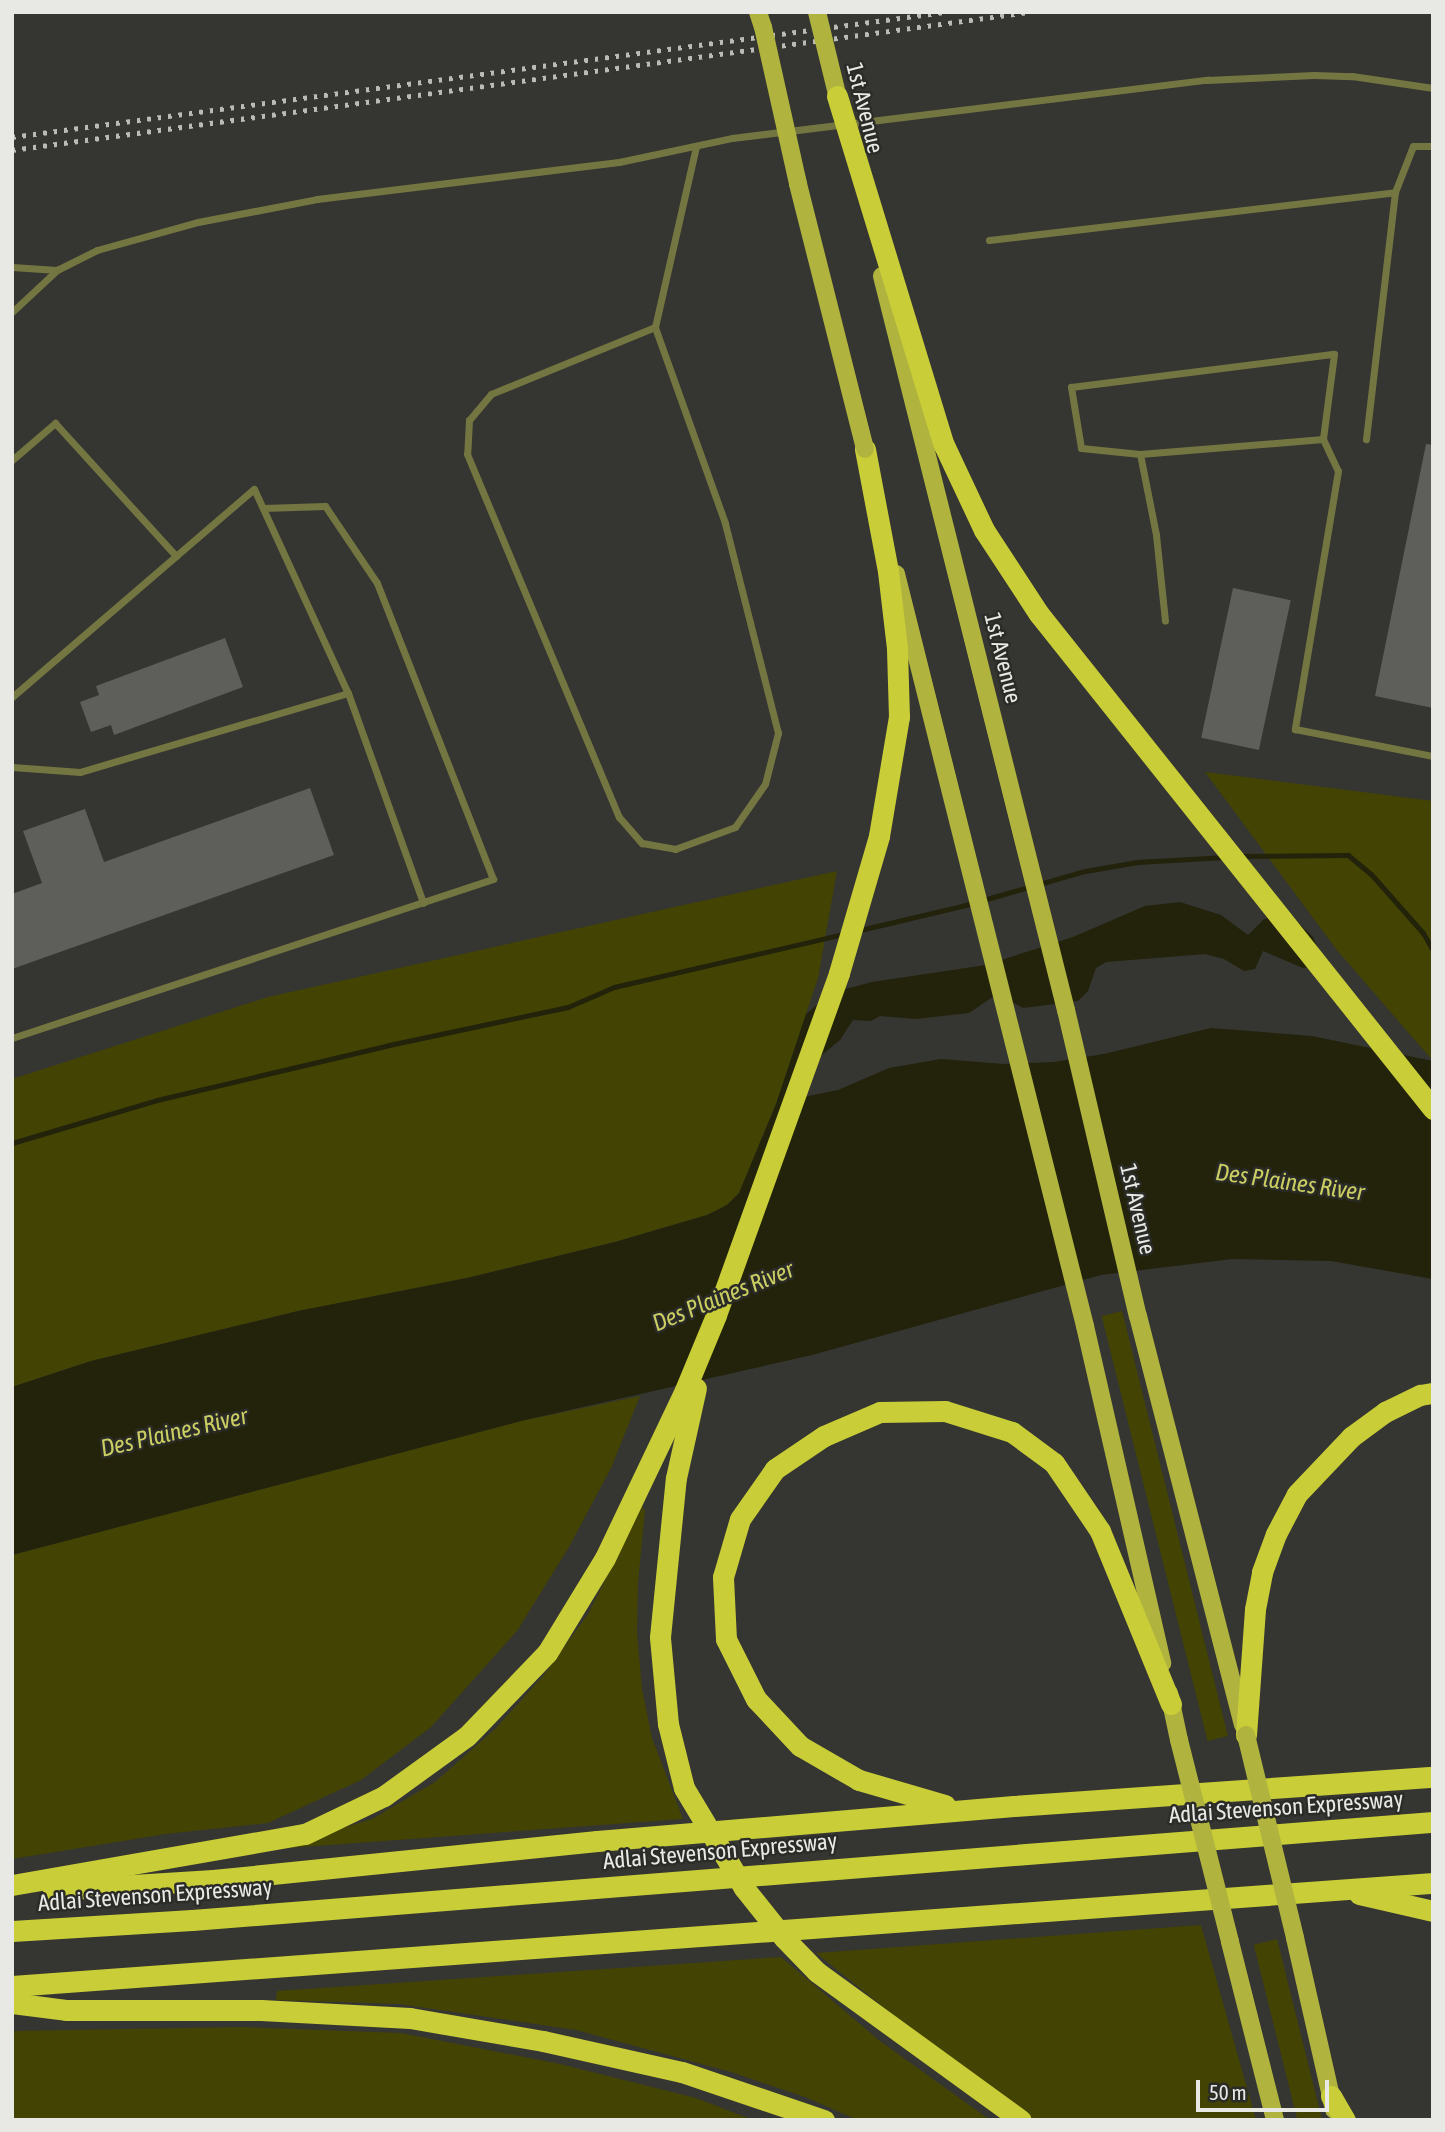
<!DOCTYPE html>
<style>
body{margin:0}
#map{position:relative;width:1445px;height:2132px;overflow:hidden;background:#353531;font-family:"Asap Condensed",sans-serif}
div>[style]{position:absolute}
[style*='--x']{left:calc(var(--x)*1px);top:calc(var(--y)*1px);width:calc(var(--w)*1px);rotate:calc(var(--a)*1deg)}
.green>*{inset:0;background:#434403;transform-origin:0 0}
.water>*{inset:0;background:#22230a}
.stream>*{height:5px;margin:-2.5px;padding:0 2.5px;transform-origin:2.5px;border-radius:2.5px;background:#22230a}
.building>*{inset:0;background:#5e5f5a;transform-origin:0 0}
.service>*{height:7px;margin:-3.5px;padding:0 3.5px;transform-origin:3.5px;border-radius:3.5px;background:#737641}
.primary>*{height:18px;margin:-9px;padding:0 9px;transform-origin:9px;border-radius:9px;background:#b0b43e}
.motorway>*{height:21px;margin:-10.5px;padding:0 10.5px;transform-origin:10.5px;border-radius:10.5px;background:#c9cd37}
.rail>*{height:5px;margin-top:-2.5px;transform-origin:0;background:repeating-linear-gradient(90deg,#babab6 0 3.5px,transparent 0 10.5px)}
.primary-bridge>*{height:18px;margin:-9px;padding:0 9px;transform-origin:9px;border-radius:9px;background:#b0b43e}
.motorway-bridge>*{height:21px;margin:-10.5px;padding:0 10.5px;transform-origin:10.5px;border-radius:10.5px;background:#c9cd37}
span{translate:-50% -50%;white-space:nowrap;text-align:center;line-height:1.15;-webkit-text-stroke:5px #2b2b28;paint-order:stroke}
.street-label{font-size:23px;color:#e8e8e5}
.water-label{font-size:24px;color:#cbcf62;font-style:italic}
.frame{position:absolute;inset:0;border:14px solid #e8e8e5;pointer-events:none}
.scale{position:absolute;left:1196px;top:2080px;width:133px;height:32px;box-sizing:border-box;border:4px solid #e8e8e5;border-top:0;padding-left:9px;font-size:21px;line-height:24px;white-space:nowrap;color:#e8e8e5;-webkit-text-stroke:5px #2b2b28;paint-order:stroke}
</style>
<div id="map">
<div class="green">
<i style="clip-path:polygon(1205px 772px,1433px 801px,1433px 1061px,1336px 949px)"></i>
<i style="clip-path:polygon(837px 871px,818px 978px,776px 1104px,739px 1193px,727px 1205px,707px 1215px,615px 1242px,467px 1278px,298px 1311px,91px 1361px,12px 1387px,12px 1079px,268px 997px)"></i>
<i style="left:1122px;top:1311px;width:438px;height:21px;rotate:76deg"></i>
<i style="clip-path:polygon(640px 1396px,611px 1468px,569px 1547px,517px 1631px,431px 1727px,361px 1780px,268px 1823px,166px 1834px,12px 1859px,12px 1555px,521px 1421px)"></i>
<i style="clip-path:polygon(642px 1507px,645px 1510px,638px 1583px,637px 1633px,642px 1689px,652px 1738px,683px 1819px,274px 1849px,372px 1819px,435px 1782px,495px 1729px,543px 1676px,588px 1614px)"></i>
<i style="clip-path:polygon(1201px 1925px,1256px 2120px,1033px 2120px,933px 2047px,816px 1953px)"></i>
<i style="left:1277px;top:1939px;width:186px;height:24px;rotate:76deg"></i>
<i style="clip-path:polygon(781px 1957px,880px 2041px,990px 2120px,858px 2120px,805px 2097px,731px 2072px,576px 2030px,399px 2004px,276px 2000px,277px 1991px)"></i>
<i style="clip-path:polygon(242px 2027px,401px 2033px,560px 2064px,696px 2098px,753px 2120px,12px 2120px,12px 2031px)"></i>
</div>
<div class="water">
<i style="clip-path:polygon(1180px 902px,1221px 915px,1248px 935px,1263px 920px,1276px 915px,1293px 918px,1313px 937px,1322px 959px,1317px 966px,1303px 968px,1263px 951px,1255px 969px,1244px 971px,1224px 959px,1205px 954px,1106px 962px,1096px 968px,1088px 991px,1078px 1001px,1023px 1008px,997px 994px,969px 1013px,916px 1019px,880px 1016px,871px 1021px,853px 1020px,840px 1040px,817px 1059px,804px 1097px,838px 1090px,889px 1068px,941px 1059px,1004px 1064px,1054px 1062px,1104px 1054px,1211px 1028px,1312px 1036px,1433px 1061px,1433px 1279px,1331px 1261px,1232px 1259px,1101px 1275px,812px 1355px,521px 1421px,12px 1555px,12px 1387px,91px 1361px,298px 1311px,467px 1278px,615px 1242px,707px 1215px,727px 1205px,739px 1193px,776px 1104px,806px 1014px,818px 1004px,842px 990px,872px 982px,986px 965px,1073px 937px,1145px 906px)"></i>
</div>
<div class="stream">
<i style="--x:1239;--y:856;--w:109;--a:-0.5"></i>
<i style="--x:1348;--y:855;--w:30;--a:40"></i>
<i style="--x:1371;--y:874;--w:79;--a:48.6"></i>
<i style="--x:1423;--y:933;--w:20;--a:60"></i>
<i style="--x:856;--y:931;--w:109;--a:-13.3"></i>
<i style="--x:962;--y:906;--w:128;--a:-15.9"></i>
<i style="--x:1085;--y:871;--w:53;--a:-9.8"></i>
<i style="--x:1137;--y:862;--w:89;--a:-3.2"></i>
<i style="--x:12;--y:1143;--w:151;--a:-16.5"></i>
<i style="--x:157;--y:1100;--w:238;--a:-13.3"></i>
<i style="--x:389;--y:1045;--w:183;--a:-12"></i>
<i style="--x:568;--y:1007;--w:50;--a:-23.5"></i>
<i style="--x:614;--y:987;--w:235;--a:-13"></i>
</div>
<div class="building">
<i style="clip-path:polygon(1426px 444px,1433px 445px,1433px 708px,1375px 696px)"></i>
<i style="left:1233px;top:588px;width:59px;height:153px;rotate:12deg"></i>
<i style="clip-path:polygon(225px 638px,243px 687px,114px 735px,111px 725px,91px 732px,80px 702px,99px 695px,96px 686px)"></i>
<i style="clip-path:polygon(310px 788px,334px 855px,12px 969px,12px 894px,42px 883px,23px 831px,85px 809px,104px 862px)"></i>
</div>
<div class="service">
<i style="--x:1395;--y:192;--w:49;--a:-68.6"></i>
<i style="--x:1413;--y:146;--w:20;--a:0"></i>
<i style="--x:989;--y:240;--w:409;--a:-6.7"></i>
<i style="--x:1395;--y:192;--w:249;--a:96.7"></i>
<i style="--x:12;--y:267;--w:45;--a:3.8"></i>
<i style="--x:12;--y:312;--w:62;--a:-43"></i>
<i style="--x:57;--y:270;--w:45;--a:-26.6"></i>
<i style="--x:97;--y:250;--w:105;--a:-15.5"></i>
<i style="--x:198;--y:222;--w:121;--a:-10.9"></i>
<i style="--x:317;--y:199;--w:304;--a:-7"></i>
<i style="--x:619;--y:162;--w:116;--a:-12"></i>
<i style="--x:732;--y:138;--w:479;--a:-7"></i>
<i style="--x:1207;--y:80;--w:107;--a:-2.7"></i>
<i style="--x:1314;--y:75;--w:38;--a:2"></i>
<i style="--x:1352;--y:76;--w:82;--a:8.4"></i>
<i style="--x:655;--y:327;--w:177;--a:157.8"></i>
<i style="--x:491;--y:394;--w:34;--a:130"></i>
<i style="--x:469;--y:420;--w:34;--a:93"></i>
<i style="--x:467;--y:454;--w:394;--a:67.3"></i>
<i style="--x:619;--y:817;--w:35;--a:49"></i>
<i style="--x:642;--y:843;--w:34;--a:10"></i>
<i style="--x:675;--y:849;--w:64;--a:-20.1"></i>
<i style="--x:735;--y:827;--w:52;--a:-55.1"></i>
<i style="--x:765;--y:784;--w:53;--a:-75.7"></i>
<i style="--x:778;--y:733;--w:217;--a:-104.2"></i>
<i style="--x:725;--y:523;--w:208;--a:-109.7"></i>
<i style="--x:655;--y:327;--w:185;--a:-77.2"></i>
<i style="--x:1323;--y:439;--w:184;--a:175.3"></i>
<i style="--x:1140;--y:454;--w:59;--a:-174.2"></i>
<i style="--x:1081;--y:448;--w:62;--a:-99.3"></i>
<i style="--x:1071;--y:387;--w:265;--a:-7.2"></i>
<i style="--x:1334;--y:354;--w:86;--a:97.4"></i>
<i style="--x:1323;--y:439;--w:35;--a:65"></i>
<i style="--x:1338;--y:471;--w:262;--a:99.5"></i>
<i style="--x:1295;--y:729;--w:141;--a:11.1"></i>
<i style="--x:1140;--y:454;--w:83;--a:78.8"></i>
<i style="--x:1156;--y:535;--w:86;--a:84"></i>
<i style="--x:12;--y:460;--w:57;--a:-40.7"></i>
<i style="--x:55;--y:423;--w:180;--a:47.7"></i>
<i style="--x:348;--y:693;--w:223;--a:70.3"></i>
<i style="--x:12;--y:697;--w:319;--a:-40.7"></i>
<i style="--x:254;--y:489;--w:225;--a:65.3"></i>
<i style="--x:348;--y:693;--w:279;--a:163.6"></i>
<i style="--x:80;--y:772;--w:68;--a:-175.8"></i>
<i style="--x:12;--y:1038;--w:507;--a:-18.29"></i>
<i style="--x:493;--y:879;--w:318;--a:-111.4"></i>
<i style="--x:377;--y:583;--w:93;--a:-124"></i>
<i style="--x:325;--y:506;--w:62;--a:178.2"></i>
</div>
<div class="primary">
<i style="--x:758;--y:12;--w:16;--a:72"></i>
<i style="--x:896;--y:574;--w:775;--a:75.89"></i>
<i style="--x:1085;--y:1326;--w:346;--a:77.1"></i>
<i style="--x:1138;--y:1316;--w:422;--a:75.6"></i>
<i style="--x:1169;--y:1693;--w:48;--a:78"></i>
<i style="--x:1295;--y:1938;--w:176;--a:77.2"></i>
<i style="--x:1230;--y:1942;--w:184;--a:75.8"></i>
</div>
<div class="motorway">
<i style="--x:1246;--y:1735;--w:126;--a:-85.9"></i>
<i style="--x:1255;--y:1609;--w:38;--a:-79"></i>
<i style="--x:1262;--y:1572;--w:40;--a:-69.8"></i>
<i style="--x:1276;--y:1534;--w:45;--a:-62.3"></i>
<i style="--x:1297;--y:1494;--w:79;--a:-46.5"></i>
<i style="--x:1351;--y:1437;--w:42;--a:-36.3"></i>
<i style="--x:1385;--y:1412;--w:39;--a:-26"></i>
<i style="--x:1420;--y:1395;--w:13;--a:-9"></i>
<i style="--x:684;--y:1788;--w:66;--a:-104"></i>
<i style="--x:668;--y:1724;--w:87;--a:-95.3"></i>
<i style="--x:660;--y:1637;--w:160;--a:-84.3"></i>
<i style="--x:676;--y:1478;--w:92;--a:-77.5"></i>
<i style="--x:945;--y:1805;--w:90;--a:-163.8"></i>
<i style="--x:859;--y:1780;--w:68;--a:-150"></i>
<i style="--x:800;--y:1746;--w:64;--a:-133.1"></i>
<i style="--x:756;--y:1699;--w:67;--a:-116.6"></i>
<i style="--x:726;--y:1639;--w:62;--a:-92.8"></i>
<i style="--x:723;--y:1577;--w:60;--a:-73.7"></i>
<i style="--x:740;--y:1519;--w:61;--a:-55"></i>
<i style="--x:775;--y:1469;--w:59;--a:-34"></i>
<i style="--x:824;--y:1436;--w:61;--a:-23.2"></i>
<i style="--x:880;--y:1412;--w:65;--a:-0.9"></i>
<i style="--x:945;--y:1411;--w:70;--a:17.4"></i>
<i style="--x:1012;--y:1432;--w:52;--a:36.4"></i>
<i style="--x:1054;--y:1463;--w:82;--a:55.9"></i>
<i style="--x:1100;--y:1531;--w:187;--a:67.7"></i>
<i style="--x:12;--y:1885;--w:297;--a:-9.9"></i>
<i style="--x:305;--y:1834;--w:88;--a:-25.7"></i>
<i style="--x:384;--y:1796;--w:102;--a:-35.9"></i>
<i style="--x:467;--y:1736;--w:115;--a:-46.1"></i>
<i style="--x:547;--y:1653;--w:111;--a:-58.6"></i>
<i style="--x:605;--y:1558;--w:186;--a:-64.5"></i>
<i style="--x:685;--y:1390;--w:81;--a:-67.5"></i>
<i style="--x:716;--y:1315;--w:363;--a:-70.2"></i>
<i style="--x:839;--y:973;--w:143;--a:-73.7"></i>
<i style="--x:879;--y:836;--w:121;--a:-80.5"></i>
<i style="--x:899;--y:717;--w:69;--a:-91.7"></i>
<i style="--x:897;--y:648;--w:78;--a:-96.7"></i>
<i style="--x:888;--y:571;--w:124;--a:-100.7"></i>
<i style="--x:53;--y:1890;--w:160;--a:-3.6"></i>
<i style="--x:213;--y:1880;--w:386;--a:-5.8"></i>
<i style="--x:597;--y:1841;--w:418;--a:-4.8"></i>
<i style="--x:1014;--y:1806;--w:420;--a:-4"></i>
<i style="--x:1359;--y:1894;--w:76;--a:12.9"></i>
<i style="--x:12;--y:1931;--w:180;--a:-3.5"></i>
<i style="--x:192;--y:1920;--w:1245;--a:-4.52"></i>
<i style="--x:817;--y:1972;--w:252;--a:36"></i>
<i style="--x:12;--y:1986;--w:1425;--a:-4.15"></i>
<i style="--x:12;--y:2003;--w:54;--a:7.4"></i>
<i style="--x:66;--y:2010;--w:195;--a:0"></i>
<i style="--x:261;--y:2010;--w:149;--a:3.1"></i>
<i style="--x:410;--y:2018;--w:135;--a:9.8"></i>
<i style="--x:543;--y:2041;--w:142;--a:12.6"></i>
<i style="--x:682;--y:2072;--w:150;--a:18.7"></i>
<i style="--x:1331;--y:2096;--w:28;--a:60"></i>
</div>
<div class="rail">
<i style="--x:12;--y:137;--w:941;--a:-7.63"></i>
<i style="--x:12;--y:150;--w:1026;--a:-7.73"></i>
</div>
<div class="primary-bridge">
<i style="--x:817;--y:12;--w:97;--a:76.3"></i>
<i style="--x:763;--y:27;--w:161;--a:77.4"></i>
<i style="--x:798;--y:184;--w:273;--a:75.8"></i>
<i style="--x:882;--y:276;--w:757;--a:75.93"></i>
<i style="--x:1066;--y:1010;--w:314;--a:76.8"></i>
<i style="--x:1246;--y:1735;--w:209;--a:76.4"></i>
<i style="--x:1179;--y:1740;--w:208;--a:75.8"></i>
</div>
<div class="motorway-bridge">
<i style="--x:837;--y:96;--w:365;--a:73"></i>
<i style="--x:944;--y:445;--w:94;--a:64.8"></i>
<i style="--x:984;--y:530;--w:100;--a:56.8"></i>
<i style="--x:1039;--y:614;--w:633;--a:51.48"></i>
<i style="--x:684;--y:1788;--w:117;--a:59"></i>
<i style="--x:744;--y:1888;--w:64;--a:51.3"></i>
<i style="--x:784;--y:1938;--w:47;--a:45.9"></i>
</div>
<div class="street-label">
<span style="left:865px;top:108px;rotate:76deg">1st Avenue</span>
<span style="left:1003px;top:658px;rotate:76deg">1st Avenue</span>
<span style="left:1138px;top:1209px;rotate:77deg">1st Avenue</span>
<span style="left:1286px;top:1807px;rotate:-4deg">Adlai Stevenson Expressway</span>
<span style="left:720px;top:1851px;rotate:-5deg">Adlai Stevenson Expressway</span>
<span style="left:155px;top:1895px;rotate:-4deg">Adlai Stevenson Expressway</span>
</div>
<div class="water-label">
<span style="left:1290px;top:1182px;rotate:8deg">Des Plaines River</span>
<span style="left:723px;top:1296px;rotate:-22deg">Des Plaines River</span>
<span style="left:174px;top:1432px;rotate:-13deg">Des Plaines River</span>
</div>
<div class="frame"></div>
<div class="scale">50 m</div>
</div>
